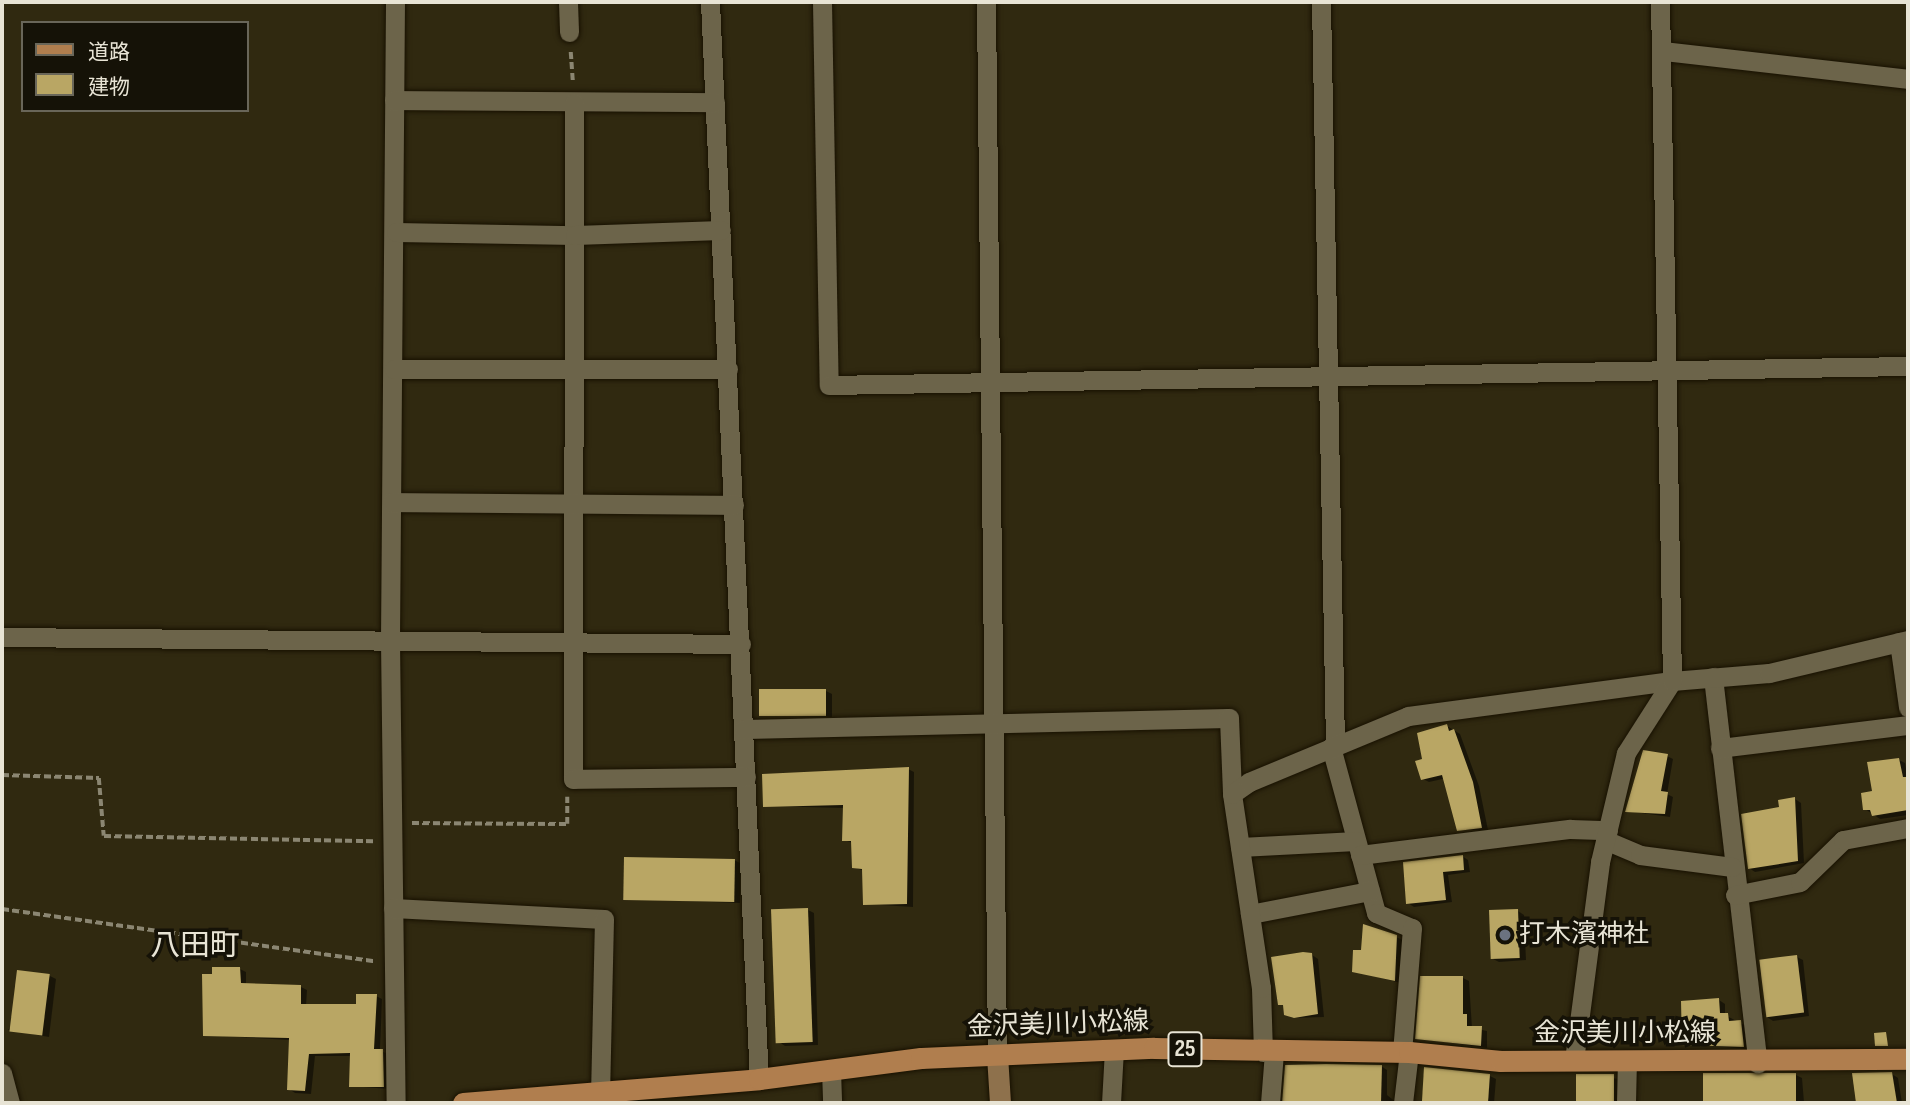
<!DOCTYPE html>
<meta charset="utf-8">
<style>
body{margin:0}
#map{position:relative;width:1910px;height:1105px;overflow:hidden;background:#302910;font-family:"Sofia Sans Condensed","Noto Sans JP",sans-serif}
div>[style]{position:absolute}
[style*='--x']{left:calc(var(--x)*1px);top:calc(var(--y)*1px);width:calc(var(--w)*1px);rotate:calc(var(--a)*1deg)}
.shadow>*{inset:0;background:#0007}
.building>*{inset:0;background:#b9a664;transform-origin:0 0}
.path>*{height:3.5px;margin-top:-1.75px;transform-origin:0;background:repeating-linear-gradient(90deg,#8b8672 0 7px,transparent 0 10.5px)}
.roads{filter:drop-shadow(0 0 2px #181100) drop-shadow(0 0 2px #181100)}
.street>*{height:19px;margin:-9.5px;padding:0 9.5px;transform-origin:9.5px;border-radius:9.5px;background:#6c644a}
.secondary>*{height:21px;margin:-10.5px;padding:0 10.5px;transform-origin:10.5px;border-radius:10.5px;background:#8e714c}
.primary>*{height:21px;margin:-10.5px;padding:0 10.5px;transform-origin:10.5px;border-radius:10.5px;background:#b07e4e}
.dots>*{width:19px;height:19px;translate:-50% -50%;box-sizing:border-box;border:4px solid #151207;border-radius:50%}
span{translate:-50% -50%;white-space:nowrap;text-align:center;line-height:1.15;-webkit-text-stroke:7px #151207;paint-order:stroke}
.shield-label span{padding:2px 5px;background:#151207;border:2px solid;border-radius:5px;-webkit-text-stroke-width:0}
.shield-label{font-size:24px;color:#e8e4d5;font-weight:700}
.poi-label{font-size:26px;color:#e8e4d5}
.left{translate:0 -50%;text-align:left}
.street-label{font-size:26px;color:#e8e4d5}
.quarter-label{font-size:30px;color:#e8e4d5}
.frame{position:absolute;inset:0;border:4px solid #e8e4d5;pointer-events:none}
.legend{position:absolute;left:21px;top:21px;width:228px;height:91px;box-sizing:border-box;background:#151207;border:2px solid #696659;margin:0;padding:9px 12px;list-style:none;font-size:21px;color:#e8e4d5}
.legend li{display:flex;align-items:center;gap:14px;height:35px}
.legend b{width:35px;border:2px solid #696659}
</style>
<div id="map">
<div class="shadow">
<i style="clip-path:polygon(826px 691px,832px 694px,832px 717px,761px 715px)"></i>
<i style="clip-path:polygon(1447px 726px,1460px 734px,1479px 786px,1488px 830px,1458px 830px,1447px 778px,1429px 782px,1423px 779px,1424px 760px)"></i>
<i style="clip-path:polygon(1667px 756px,1673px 759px,1667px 794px,1673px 797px,1670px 817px,1627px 811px)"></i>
<i style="clip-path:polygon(1899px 760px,1905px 763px,1908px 779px,1908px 815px,1880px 819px,1865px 809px)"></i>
<i style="clip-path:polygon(908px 769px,914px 772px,913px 907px,865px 904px,864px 871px,854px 867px,853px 843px,844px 840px,844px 808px,765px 806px)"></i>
<i style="clip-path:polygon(1795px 799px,1801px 803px,1804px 863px,1755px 872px,1749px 868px,1781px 808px)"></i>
<i style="clip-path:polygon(1462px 856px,1468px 860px,1470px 872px,1448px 875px,1452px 902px,1414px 907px,1408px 903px,1405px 864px)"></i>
<i style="clip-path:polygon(734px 860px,740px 863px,740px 903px,626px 899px)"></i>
<i style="clip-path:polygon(808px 910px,814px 913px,818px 1045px,785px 1046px,779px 1042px)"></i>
<i style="clip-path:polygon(1518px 911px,1524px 915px,1526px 960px,1499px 962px,1493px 959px)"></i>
<i style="clip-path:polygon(1396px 937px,1403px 940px,1401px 983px,1354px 971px,1363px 952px)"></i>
<i style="clip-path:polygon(1312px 955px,1318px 959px,1324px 1017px,1292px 1018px,1286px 1014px)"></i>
<i style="clip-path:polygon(1797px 957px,1803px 960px,1809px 1016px,1773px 1021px,1767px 1017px)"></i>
<i style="clip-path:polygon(240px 969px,246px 972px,246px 985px,301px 987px,307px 990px,306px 1006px,358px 1006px,376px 996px,382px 999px,380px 1051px,389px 1054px,389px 1089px,351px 1086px,351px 1056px,315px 1056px,311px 1094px,295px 1093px,289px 1089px,290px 1040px,205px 1035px)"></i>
<i style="clip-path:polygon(50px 976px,56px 979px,49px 1037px,8px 1030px)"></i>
<i style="clip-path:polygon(1463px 978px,1469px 981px,1472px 1028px,1487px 1031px,1487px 1048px,1417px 1038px)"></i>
<i style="clip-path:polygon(1719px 1000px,1725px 1004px,1725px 1015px,1746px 1026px,1749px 1049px,1684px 1044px)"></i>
<i style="clip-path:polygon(1381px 1066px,1387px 1070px,1387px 1095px,1397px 1103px,1284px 1103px,1287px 1067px)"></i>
<i style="clip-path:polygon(1426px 1069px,1490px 1076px,1496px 1079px,1494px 1103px,1426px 1103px)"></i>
<i style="clip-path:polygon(1892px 1074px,1898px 1078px,1902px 1103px,1858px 1103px,1854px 1075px)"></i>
<i style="clip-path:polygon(1578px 1075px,1620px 1079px,1622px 1103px,1577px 1103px)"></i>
<i style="clip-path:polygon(1705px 1075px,1796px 1075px,1802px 1078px,1804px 1102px,1809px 1103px,1708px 1103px)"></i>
</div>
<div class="building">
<i style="left:759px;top:689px;width:67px;height:27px"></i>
<i style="clip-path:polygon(1447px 724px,1449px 731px,1454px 729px,1473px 782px,1482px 828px,1457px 831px,1442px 775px,1421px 780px,1415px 761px,1422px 759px,1417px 733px)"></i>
<i style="clip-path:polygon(1643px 750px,1668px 754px,1661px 791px,1668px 792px,1665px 814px,1625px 812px)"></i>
<i style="clip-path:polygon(1899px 758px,1903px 777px,1908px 777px,1908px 810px,1872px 816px,1870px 810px,1863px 810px,1861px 793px,1872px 791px,1867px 762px)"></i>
<i style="clip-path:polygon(909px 767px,907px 904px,863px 905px,862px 869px,852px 868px,851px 841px,842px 841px,843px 805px,763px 807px,762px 774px)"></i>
<i style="clip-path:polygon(1795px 797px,1798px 861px,1748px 869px,1741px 814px,1779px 807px,1778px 800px)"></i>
<i style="clip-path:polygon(1463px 855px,1464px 870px,1443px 872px,1446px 900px,1406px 904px,1403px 862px)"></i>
<i style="left:624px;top:857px;width:111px;height:43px;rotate:1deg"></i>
<i style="left:808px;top:908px;width:134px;height:37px;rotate:88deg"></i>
<i style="left:1518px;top:909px;width:49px;height:29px;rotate:88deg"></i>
<i style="clip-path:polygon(1363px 924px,1397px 935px,1395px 981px,1352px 972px,1353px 950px,1361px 950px)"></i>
<i style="clip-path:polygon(1303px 952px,1312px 953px,1318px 1014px,1294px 1018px,1284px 1015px,1283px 1005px,1278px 1005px,1271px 957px)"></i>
<i style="left:1797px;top:955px;width:58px;height:38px;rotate:83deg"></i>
<i style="clip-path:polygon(212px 967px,240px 967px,241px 983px,301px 985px,301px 1004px,356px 1004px,356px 994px,377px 994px,374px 1049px,383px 1049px,384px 1087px,349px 1087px,350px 1053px,309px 1054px,305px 1091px,287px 1090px,289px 1038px,203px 1036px,202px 974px,212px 974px)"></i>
<i style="left:17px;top:970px;width:33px;height:62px;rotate:7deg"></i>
<i style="clip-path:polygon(1420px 976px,1463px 976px,1463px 1014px,1467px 1014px,1467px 1026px,1482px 1026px,1481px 1046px,1415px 1039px)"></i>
<i style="clip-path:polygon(1719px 998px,1720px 1013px,1728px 1013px,1729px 1021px,1741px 1020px,1744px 1047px,1682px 1045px,1681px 1001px)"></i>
<i style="clip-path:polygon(1886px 1032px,1888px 1046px,1875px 1046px,1874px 1033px)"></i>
<i style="clip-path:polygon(1326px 1064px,1382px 1065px,1381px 1103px,1282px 1103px,1285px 1065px)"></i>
<i style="clip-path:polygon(1424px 1067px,1490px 1074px,1488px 1103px,1422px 1101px)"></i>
<i style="clip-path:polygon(1892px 1072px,1897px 1103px,1856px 1103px,1852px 1073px)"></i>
<i style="left:1703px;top:1073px;width:93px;height:30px"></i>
<i style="left:1576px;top:1074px;width:38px;height:29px"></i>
</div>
<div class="path">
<i style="--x:571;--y:52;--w:30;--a:86"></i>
<i style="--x:2;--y:775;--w:97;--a:1.8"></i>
<i style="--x:99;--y:778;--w:58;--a:85.1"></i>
<i style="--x:104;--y:836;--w:270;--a:1.1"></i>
<i style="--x:412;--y:823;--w:155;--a:0.4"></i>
<i style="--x:567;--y:824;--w:27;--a:-90"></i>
<i style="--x:2;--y:909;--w:376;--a:8"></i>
</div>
<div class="roads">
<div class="street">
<i style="--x:395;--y:2;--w:639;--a:90.45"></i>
<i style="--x:390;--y:641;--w:462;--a:89.3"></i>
<i style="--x:568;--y:2;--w:30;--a:88"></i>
<i style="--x:710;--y:2;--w:1078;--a:87.4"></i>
<i style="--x:822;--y:2;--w:383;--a:89"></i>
<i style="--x:829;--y:385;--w:1079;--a:-1.01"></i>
<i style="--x:986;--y:2;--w:1053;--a:89.4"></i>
<i style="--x:1321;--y:2;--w:744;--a:88.92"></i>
<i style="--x:1663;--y:51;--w:247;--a:6.5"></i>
<i style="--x:394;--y:100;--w:321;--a:0.4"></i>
<i style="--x:574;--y:103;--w:676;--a:90.08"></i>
<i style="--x:573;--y:779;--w:173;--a:-0.7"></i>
<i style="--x:396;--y:232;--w:179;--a:1"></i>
<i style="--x:575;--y:235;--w:146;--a:-2"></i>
<i style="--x:394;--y:369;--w:334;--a:0"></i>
<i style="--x:392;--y:502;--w:342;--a:0.5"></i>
<i style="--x:2;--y:637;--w:739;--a:0.54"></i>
<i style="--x:1899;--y:642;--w:66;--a:82.1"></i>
<i style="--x:1713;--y:677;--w:389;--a:83.4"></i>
<i style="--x:744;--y:729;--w:485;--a:-1.3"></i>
<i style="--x:1229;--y:718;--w:76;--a:87.7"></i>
<i style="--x:1331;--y:747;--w:172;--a:74.8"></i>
<i style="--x:1376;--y:913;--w:39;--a:23"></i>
<i style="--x:1412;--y:928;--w:124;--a:94.6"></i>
<i style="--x:1720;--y:748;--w:189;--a:-7"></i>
<i style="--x:1605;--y:840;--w:38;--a:23"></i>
<i style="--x:1640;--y:855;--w:93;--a:7.4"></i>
<i style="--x:1240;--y:847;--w:116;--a:-3"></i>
<i style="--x:1360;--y:855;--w:212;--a:-7.1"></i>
<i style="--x:1570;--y:829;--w:38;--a:2"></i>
<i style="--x:1735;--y:895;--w:66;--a:-11.3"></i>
<i style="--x:1800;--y:882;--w:60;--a:-44.3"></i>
<i style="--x:1843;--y:840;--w:66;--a:-10.5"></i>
<i style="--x:393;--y:908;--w:211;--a:3"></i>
<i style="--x:604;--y:919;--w:173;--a:91.3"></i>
<i style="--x:1250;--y:914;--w:122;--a:-10.9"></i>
<i style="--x:1263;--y:1052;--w:64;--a:-91.8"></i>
<i style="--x:1261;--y:988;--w:196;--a:-98.5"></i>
<i style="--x:1232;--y:794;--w:21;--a:-35"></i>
<i style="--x:1249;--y:782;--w:172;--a:-22.5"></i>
<i style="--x:1408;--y:716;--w:266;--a:-7.6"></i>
<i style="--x:1672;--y:681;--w:97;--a:-4.7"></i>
<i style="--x:1769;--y:673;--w:143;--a:-13.4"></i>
<i style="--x:1574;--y:1060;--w:200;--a:-82.5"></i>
<i style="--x:1600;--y:862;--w:112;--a:-76.6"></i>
<i style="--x:1626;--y:753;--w:85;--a:-57.4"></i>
<i style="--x:1672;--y:681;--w:679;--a:-91.01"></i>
<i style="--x:831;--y:1070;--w:33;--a:88"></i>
<i style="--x:2;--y:1073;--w:31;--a:75"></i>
<i style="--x:1111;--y:1103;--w:53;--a:-86.8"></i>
<i style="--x:1270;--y:1103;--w:51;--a:-85.5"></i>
<i style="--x:1403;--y:1103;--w:51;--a:-83.3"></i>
<i style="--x:1626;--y:1103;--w:43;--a:-88.7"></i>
</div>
<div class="secondary">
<i style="--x:997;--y:1055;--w:48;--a:86.4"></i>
</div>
<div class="primary">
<i style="--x:463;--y:1103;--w:297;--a:-4.6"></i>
<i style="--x:759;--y:1079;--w:163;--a:-7.4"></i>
<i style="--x:921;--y:1058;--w:233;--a:-2.5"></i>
<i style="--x:1154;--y:1048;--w:255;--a:0.9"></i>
<i style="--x:1409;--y:1052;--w:92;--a:5.6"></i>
<i style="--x:1501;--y:1061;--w:407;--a:-0.3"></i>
</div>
</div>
<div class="dots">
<i style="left:1505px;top:935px;background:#6b7280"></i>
</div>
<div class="shield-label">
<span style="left:1185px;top:1049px">25</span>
</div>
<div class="poi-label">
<span class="left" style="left:1519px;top:935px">打木濱神社</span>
</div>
<div class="street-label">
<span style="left:1058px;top:1025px;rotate:-2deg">金沢美川小松線</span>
<span style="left:1625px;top:1034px">金沢美川小松線</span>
</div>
<div class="quarter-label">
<span style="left:195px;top:946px">八田町</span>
</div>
<div class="frame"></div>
<ul class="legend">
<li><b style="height:9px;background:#b07e4e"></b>道路</li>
<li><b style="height:19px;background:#b9a664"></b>建物</li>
</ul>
</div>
